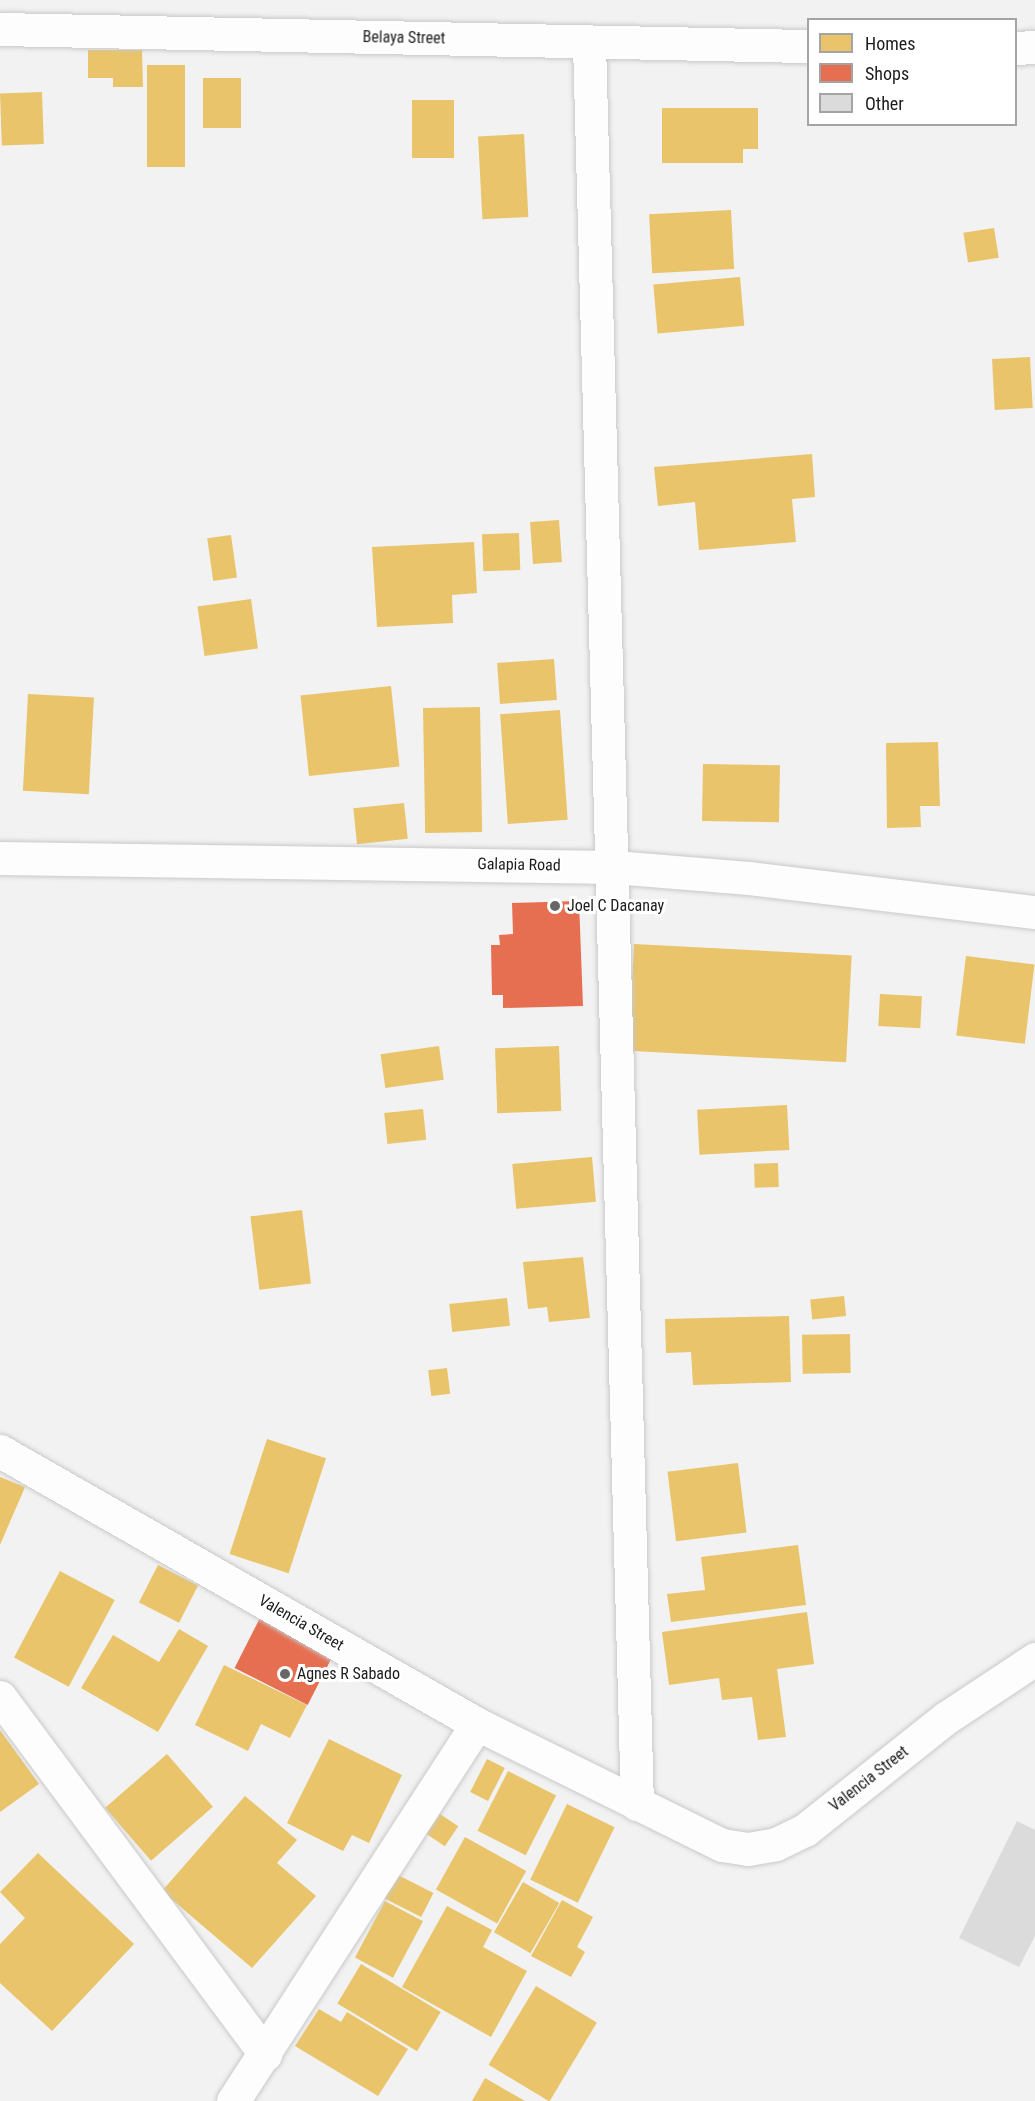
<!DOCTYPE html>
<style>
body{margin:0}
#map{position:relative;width:1035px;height:2101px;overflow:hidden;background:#f2f2f2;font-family:"Roboto Condensed",sans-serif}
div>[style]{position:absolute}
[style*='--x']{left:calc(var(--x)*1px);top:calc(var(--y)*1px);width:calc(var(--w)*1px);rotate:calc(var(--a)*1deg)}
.homes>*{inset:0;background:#e9c46a;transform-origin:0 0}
.shops>*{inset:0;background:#e76f51;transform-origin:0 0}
.building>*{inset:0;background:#dbdbdb}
.roads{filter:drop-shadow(0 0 2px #c9c9c9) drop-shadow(0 0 2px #c9c9c9)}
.street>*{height:33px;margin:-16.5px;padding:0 16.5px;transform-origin:16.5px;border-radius:16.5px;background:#fdfdfd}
.dots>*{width:16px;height:16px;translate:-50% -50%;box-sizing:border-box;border:3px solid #fff;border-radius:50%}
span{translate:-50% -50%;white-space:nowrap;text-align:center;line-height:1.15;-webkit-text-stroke:6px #fff;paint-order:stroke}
.street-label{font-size:16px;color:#1c1c1d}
.poi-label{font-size:16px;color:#1c1c1d}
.left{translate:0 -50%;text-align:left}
.legend{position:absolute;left:807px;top:18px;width:210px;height:108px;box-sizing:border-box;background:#fff;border:2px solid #a4a4a5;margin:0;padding:8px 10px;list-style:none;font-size:18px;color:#1c1c1d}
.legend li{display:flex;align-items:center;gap:12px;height:30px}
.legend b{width:30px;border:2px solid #a4a4a5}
</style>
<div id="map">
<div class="homes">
<i style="clip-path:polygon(88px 50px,142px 50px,143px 87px,113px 87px,113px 78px,88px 78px)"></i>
<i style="left:185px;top:65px;width:102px;height:38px;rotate:90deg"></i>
<i style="left:203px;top:78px;width:38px;height:50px"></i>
<i style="left:42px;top:92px;width:52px;height:42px;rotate:88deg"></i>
<i style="left:412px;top:100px;width:42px;height:58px"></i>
<i style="clip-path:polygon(662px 108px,758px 108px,758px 149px,743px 149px,743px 163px,662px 163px)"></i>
<i style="left:524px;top:134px;width:83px;height:46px;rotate:87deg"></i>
<i style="left:731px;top:210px;width:59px;height:82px;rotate:87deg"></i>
<i style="left:994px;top:228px;width:30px;height:31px;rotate:81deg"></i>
<i style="left:740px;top:277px;width:49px;height:87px;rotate:85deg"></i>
<i style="left:1030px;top:357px;width:51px;height:38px;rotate:87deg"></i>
<i style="clip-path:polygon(812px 454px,815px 497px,792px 499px,796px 542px,699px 550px,695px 502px,658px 506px,654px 467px)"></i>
<i style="left:559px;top:520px;width:42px;height:29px;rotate:86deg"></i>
<i style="left:519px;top:533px;width:37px;height:37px;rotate:88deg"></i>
<i style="left:231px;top:535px;width:43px;height:24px;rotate:82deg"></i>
<i style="clip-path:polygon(474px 542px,477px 593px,452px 595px,453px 623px,377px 627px,372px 547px)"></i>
<i style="left:251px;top:599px;width:50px;height:54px;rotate:82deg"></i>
<i style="left:554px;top:659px;width:41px;height:57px;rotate:86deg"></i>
<i style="left:391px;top:686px;width:81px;height:91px;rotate:84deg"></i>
<i style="left:28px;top:694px;width:66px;height:97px;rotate:3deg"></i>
<i style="left:480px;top:707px;width:125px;height:57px;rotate:89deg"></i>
<i style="left:560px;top:710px;width:110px;height:60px;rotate:86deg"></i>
<i style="clip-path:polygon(938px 742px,940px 806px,920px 806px,921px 827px,887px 828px,886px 743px)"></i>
<i style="left:703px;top:764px;width:77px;height:57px;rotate:1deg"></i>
<i style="left:404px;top:803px;width:36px;height:51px;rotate:84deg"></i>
<i style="left:634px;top:944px;width:218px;height:107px;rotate:3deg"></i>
<i style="left:966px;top:956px;width:69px;height:80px;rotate:7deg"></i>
<i style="left:880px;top:994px;width:42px;height:32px;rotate:3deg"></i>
<i style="left:439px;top:1046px;width:34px;height:59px;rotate:82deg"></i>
<i style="left:559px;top:1046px;width:65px;height:64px;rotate:88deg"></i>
<i style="left:787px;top:1105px;width:45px;height:90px;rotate:87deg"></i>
<i style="left:423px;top:1109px;width:31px;height:39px;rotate:84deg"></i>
<i style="left:592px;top:1157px;width:45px;height:80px;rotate:85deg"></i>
<i style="left:778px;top:1163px;width:24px;height:24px;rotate:88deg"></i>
<i style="left:302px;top:1210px;width:74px;height:52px;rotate:83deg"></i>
<i style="clip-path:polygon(583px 1257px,590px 1318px,549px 1322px,547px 1307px,528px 1309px,523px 1262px)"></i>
<i style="left:844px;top:1296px;width:20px;height:34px;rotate:84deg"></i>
<i style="left:507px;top:1298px;width:28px;height:58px;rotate:84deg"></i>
<i style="clip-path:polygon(789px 1316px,791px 1382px,693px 1385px,691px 1352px,666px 1353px,665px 1319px)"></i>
<i style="left:850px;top:1334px;width:39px;height:48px;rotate:89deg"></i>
<i style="left:447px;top:1368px;width:26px;height:19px;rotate:83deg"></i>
<i style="left:267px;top:1439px;width:62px;height:121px;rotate:18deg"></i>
<i style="left:738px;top:1463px;width:70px;height:71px;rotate:83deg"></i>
<i style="clip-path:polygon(0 1477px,25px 1487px,0 1545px)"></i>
<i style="clip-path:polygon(798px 1545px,806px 1605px,671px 1622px,667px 1594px,705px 1590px,701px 1557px)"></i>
<i style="left:158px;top:1565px;width:45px;height:42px;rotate:27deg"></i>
<i style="left:60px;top:1571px;width:62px;height:98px;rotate:28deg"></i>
<i style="clip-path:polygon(807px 1612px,814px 1664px,777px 1669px,786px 1737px,758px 1740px,752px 1697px,722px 1700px,719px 1678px,669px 1685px,662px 1632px)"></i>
<i style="clip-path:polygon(179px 1629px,208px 1646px,158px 1732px,81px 1688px,113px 1635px,159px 1662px)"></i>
<i style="clip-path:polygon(224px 1665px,307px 1705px,290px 1738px,261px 1724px,248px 1751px,195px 1725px)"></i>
<i style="clip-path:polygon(0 1730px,39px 1784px,0 1812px)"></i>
<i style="clip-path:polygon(329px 1739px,402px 1775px,369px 1843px,352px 1835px,343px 1851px,287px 1823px)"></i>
<i style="left:167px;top:1754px;width:70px;height:82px;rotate:49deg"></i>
<i style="left:487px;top:1759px;width:20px;height:37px;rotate:27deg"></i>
<i style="left:508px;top:1771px;width:54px;height:67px;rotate:27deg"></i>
<i style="clip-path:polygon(245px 1796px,297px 1840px,277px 1863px,316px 1896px,252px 1968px,162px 1891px)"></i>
<i style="left:567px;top:1804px;width:53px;height:84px;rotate:26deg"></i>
<i style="left:440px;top:1814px;width:22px;height:24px;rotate:34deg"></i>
<i style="left:465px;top:1837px;width:70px;height:60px;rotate:29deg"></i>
<i style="clip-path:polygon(38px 1853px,134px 1944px,52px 2031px,0 1983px,0 1944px,25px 1918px,0 1892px)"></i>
<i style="left:396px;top:1874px;width:42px;height:27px;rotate:27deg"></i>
<i style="left:523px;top:1882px;width:42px;height:58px;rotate:30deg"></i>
<i style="clip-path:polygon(562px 1900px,593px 1917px,577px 1947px,585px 1952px,571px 1977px,531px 1956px)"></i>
<i style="left:385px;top:1901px;width:43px;height:64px;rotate:28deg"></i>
<i style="clip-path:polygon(447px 1906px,492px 1930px,483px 1947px,527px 1971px,491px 2037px,402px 1987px)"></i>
<i style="left:361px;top:1964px;width:93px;height:46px;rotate:31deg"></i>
<i style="left:536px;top:1986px;width:71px;height:92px;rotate:31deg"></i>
<i style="clip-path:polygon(319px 2009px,341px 2022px,347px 2012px,408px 2049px,378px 2096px,295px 2046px)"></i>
<i style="clip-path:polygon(485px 2078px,525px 2101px,472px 2101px)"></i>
</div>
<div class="shops">
<i style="clip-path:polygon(579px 901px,583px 1006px,503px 1008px,503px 995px,492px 995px,491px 945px,500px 945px,499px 935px,513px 934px,512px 903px)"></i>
<i style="left:260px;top:1618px;width:82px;height:56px;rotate:27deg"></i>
</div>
<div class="building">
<i style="clip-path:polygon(1017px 1821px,1035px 1830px,1035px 1936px,1019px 1967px,959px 1938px)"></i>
</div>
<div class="roads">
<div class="street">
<i style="--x:0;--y:29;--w:808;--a:1.21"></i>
<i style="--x:589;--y:43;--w:1762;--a:88.44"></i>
<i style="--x:1016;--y:48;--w:19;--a:-3"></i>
<i style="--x:0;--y:858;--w:614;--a:0.84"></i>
<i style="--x:614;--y:867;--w:135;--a:4.7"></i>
<i style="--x:749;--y:878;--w:288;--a:6.8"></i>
<i style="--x:0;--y:1451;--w:550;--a:29.78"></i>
<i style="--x:477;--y:1724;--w:273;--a:26.3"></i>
<i style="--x:722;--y:1845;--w:26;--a:9"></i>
<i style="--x:748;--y:1849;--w:28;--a:-10"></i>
<i style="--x:776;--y:1844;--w:32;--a:-26"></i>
<i style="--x:805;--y:1830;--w:180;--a:-38.5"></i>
<i style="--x:946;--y:1718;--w:107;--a:-33.5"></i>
<i style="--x:0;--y:1697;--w:445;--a:53.4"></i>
<i style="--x:233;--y:2101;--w:449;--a:-57.1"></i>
</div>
</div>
<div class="dots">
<i style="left:555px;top:906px;background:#676768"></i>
<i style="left:285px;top:1674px;background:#676768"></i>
</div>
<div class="street-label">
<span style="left:404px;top:38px;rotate:1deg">Belaya Street</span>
<span style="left:519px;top:865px;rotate:1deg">Galapia Road</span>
<span style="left:301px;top:1623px;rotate:30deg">Valencia Street</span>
<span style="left:869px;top:1779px;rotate:-38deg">Valencia Street</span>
</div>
<div class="poi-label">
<span class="left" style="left:567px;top:906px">Joel C Dacanay</span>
<span class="left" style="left:297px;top:1674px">Agnes R Sabado</span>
</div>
<ul class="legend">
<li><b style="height:16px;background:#e9c46a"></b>Homes</li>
<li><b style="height:16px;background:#e76f51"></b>Shops</li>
<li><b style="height:16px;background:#dbdbdb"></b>Other</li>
</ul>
</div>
